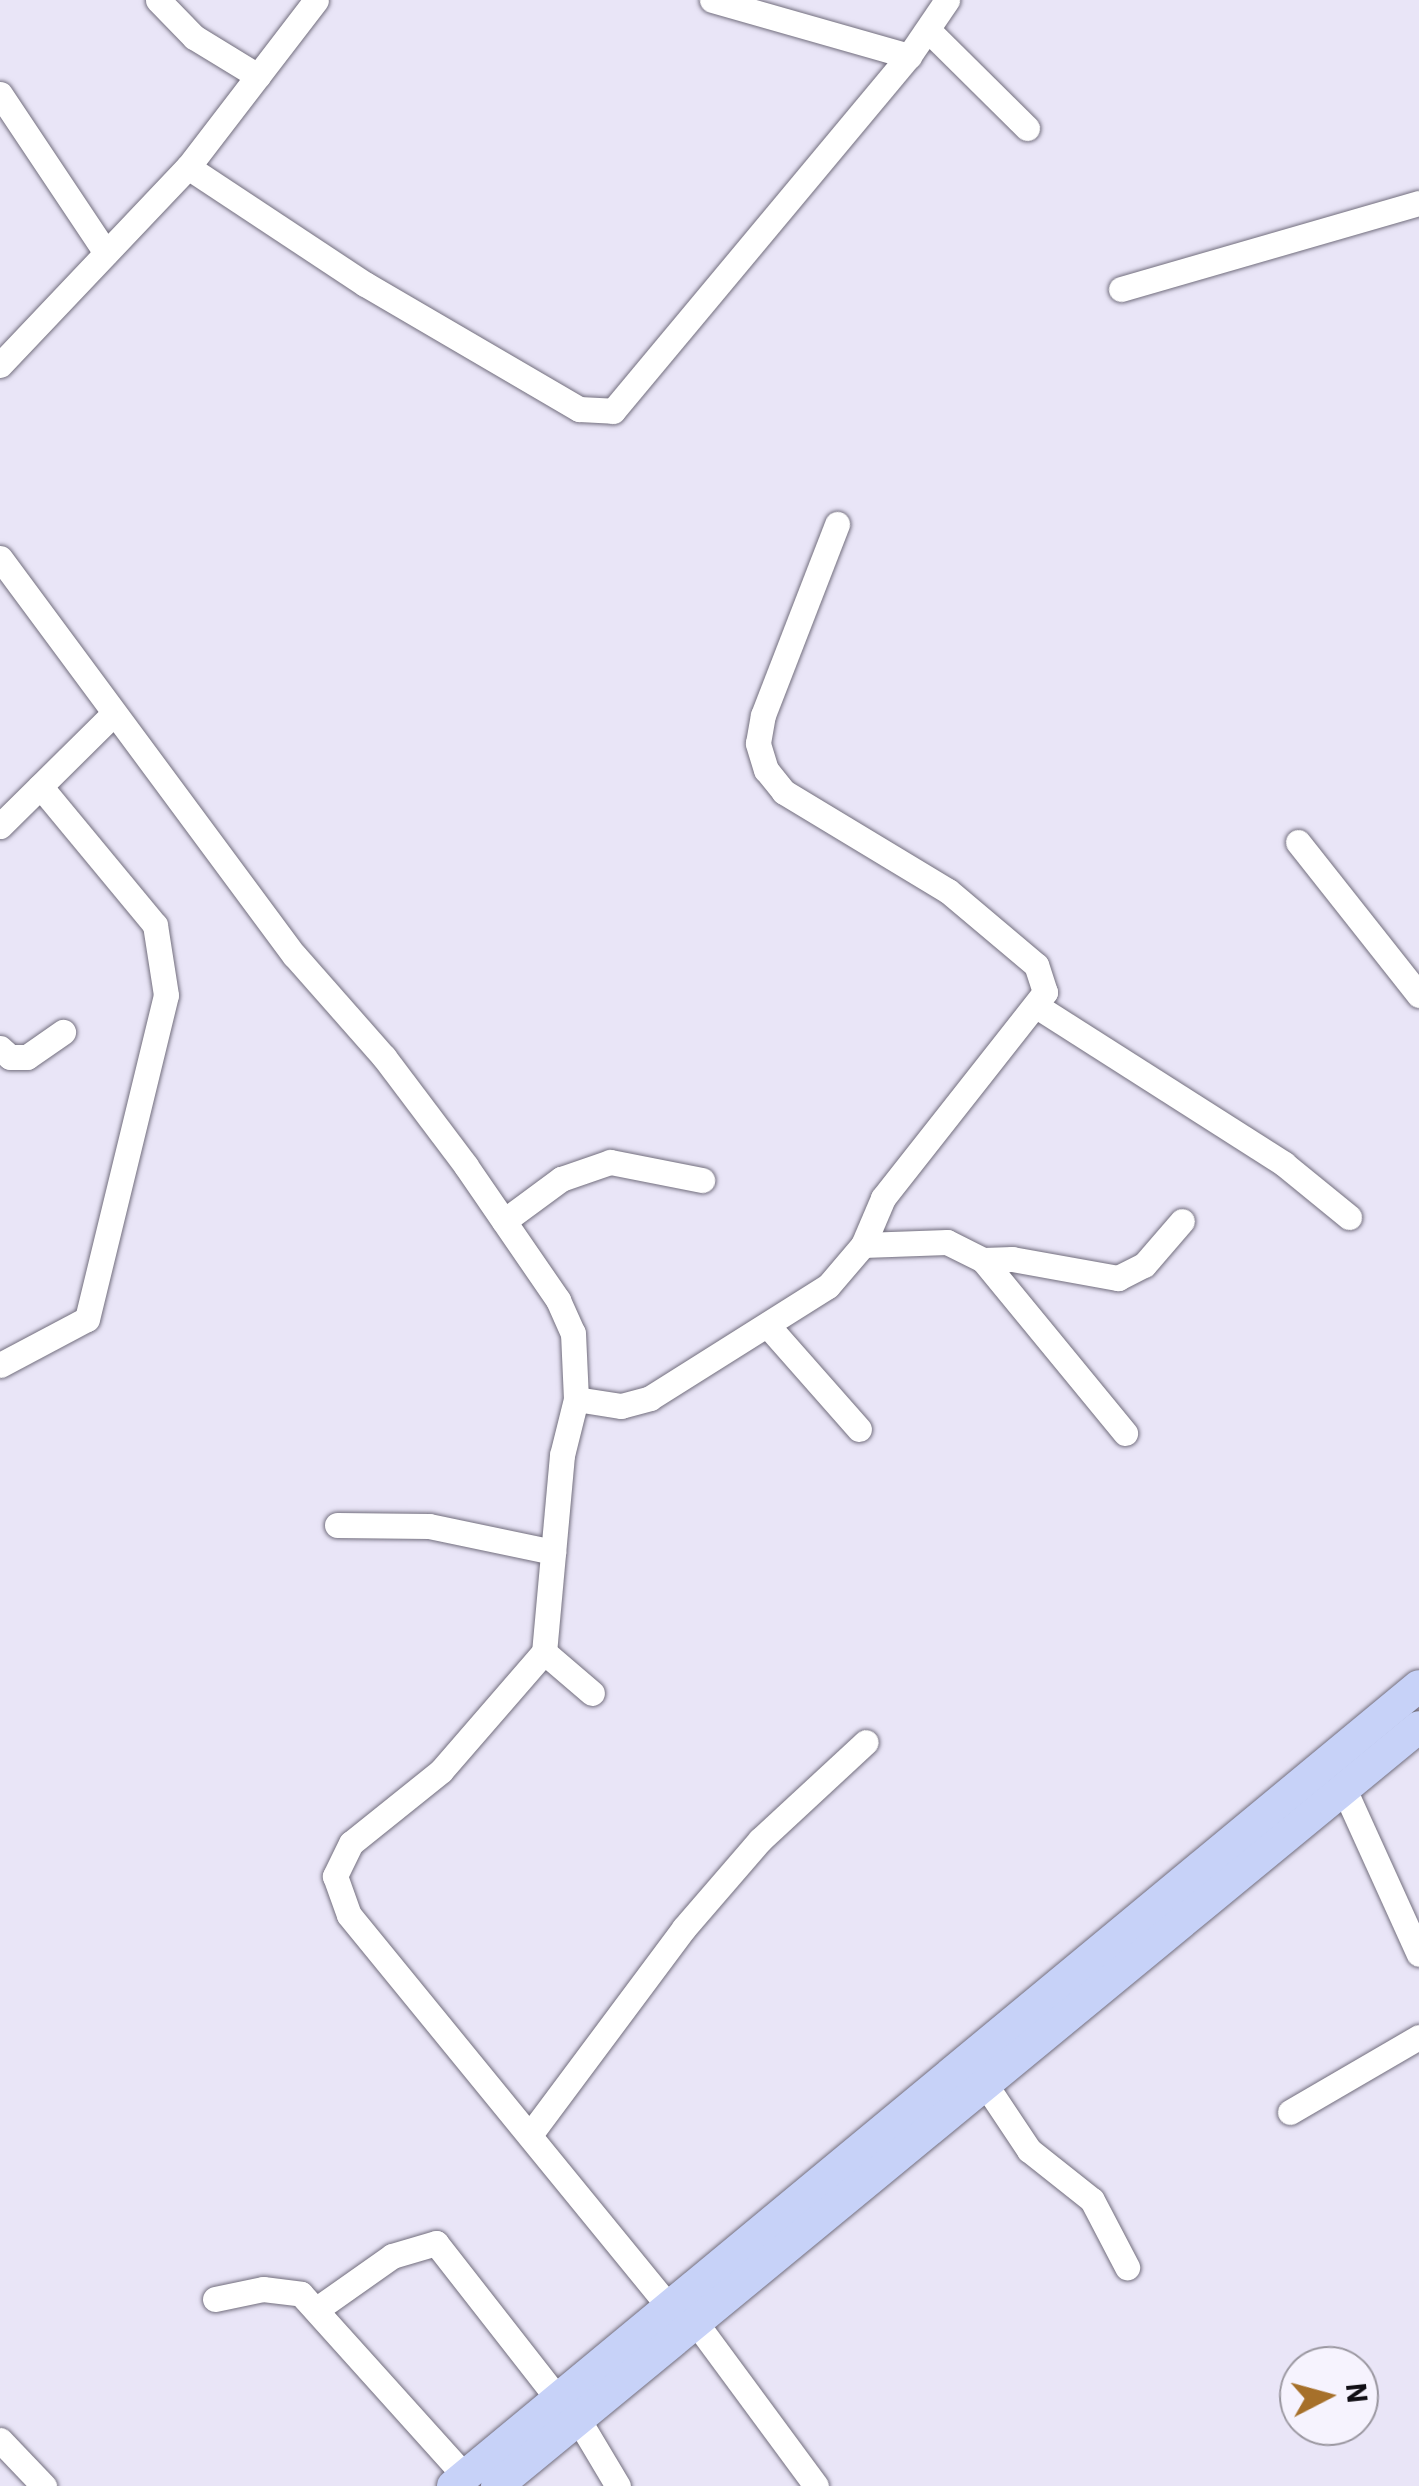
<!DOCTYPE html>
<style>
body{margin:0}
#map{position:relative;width:1419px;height:2486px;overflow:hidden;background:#e9e5f7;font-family:"IBM Plex Sans",sans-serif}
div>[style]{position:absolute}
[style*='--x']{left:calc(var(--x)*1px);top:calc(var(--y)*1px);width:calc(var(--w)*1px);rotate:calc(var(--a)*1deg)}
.roads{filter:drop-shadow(0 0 2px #726e7d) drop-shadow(0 0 2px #726e7d)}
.minor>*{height:25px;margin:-12.5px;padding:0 12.5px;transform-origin:12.5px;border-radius:12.5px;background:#fff}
.major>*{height:32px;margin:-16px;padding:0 16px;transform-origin:16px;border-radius:16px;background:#c7d2f8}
span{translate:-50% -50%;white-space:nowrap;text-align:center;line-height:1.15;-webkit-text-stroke:8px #f6f3fe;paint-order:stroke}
.north{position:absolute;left:1279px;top:2346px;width:100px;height:100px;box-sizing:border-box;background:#f6f3fe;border:2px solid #9a97a0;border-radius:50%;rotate:84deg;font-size:28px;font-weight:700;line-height:40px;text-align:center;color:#100e14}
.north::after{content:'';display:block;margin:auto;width:35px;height:45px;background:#a6702a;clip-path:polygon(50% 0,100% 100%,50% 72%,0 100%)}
</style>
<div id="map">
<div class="roads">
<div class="minor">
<i style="--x:158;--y:0;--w:52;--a:45.8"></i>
<i style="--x:194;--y:37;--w:75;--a:31.4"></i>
<i style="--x:712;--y:0;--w:205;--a:15.9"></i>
<i style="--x:929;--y:31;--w:138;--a:44.7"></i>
<i style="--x:0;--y:94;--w:191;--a:56.3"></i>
<i style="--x:188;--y:167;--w:210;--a:-52.5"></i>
<i style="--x:1121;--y:289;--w:310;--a:-16.1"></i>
<i style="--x:0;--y:365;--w:273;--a:-46.5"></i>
<i style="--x:188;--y:167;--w:212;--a:33.5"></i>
<i style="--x:365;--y:284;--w:248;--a:30.3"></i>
<i style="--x:579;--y:409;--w:34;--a:3"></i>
<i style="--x:613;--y:411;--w:462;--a:-50.2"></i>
<i style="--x:909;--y:56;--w:68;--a:-55.8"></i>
<i style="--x:0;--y:558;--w:495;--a:53.5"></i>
<i style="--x:295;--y:956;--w:135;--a:48.6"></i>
<i style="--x:384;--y:1057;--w:136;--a:53"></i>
<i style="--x:466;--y:1166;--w:163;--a:55.5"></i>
<i style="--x:558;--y:1300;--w:36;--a:66"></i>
<i style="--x:573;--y:1333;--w:66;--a:87.4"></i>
<i style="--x:576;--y:1399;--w:58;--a:104"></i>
<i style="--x:562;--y:1455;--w:198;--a:95.2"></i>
<i style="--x:544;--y:1652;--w:157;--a:130.9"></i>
<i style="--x:441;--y:1771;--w:115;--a:141.3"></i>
<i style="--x:351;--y:1843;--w:37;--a:116"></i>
<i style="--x:335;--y:1876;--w:41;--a:70.3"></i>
<i style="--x:349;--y:1915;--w:507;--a:50.76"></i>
<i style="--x:0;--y:826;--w:158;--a:-44.7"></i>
<i style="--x:1298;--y:842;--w:195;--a:51.7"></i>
<i style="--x:1038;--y:1007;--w:292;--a:32.5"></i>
<i style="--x:1284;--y:1164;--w:84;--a:39.2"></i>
<i style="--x:0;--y:1048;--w:13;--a:42"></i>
<i style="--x:10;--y:1057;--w:17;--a:0"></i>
<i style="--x:27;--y:1057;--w:44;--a:-34.8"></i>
<i style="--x:504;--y:1221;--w:71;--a:-36.4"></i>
<i style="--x:561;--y:1179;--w:52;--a:-19.1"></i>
<i style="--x:610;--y:1162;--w:94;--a:11.1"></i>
<i style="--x:863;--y:1245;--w:84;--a:-2"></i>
<i style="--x:947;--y:1242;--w:40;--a:26.6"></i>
<i style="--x:983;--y:1260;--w:224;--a:50.6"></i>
<i style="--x:983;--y:1260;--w:29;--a:-2"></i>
<i style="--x:1012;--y:1259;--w:108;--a:10.2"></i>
<i style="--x:1118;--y:1278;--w:29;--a:-27"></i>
<i style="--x:1144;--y:1265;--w:58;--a:-49.2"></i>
<i style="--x:769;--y:1327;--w:136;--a:48.6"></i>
<i style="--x:0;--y:1365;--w:98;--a:-27.9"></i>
<i style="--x:87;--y:1319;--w:333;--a:-76.3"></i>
<i style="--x:166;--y:995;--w:71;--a:-98.9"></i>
<i style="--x:155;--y:925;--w:180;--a:-129.6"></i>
<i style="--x:576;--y:1399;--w:46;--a:8.8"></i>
<i style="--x:621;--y:1406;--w:30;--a:-15"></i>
<i style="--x:650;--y:1398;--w:210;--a:-32.2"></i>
<i style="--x:828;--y:1286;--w:54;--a:-49.5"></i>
<i style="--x:863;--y:1245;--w:51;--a:-66.9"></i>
<i style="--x:883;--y:1198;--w:262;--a:-51.8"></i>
<i style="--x:1045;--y:992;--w:28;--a:-108"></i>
<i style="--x:1036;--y:965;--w:115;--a:-139.9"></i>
<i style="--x:948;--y:891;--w:192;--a:-148.9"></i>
<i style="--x:784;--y:792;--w:28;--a:-129"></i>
<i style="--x:766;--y:770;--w:28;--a:-107"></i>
<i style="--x:758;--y:743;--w:28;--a:-80"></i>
<i style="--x:763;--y:715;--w:205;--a:-68.8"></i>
<i style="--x:337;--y:1525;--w:92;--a:0.6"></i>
<i style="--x:429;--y:1526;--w:127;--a:11.8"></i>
<i style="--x:544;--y:1652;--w:63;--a:40.5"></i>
<i style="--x:1344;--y:1789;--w:181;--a:65.6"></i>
<i style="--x:987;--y:2087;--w:76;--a:56.3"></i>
<i style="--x:1029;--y:2150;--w:80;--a:38.4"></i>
<i style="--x:1092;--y:2200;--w:76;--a:62.4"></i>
<i style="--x:1290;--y:2112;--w:149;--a:-30.2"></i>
<i style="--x:532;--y:2132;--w:254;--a:-53.3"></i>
<i style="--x:684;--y:1928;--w:116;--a:-49.2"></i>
<i style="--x:760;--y:1840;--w:144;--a:-42.8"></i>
<i style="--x:215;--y:2299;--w:49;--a:-11.8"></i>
<i style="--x:263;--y:2289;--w:38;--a:7"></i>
<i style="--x:301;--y:2294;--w:245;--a:48"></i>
<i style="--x:317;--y:2309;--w:92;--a:-35.2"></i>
<i style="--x:392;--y:2256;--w:46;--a:-16.5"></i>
<i style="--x:436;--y:2243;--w:198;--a:52"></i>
<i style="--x:696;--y:2323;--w:202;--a:53.6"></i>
<i style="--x:578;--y:2419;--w:78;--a:59.2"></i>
<i style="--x:0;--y:2440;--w:64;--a:46.3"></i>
</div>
<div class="major">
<i style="--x:453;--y:2486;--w:1254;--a:-39.63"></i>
<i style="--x:497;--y:2486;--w:1194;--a:-39.46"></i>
</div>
</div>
<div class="north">N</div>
</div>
